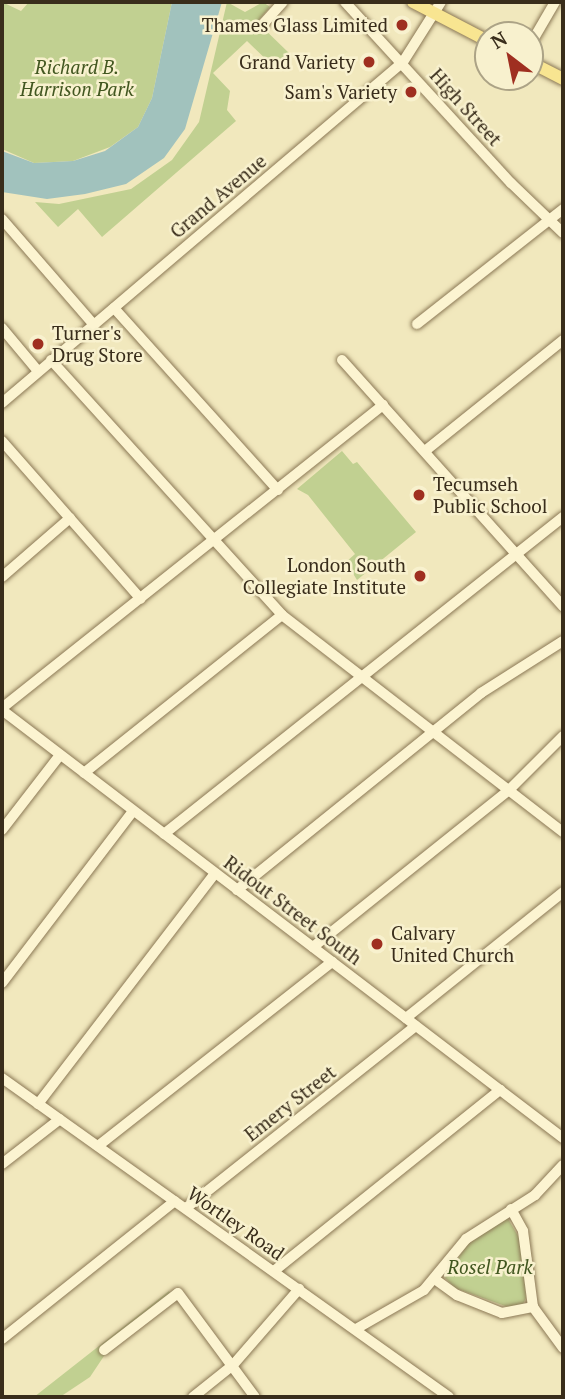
<!DOCTYPE html>
<style>
body{margin:0}
#map{position:relative;width:565px;height:1399px;overflow:hidden;background:#f1e8bd;font-family:"PT Serif",serif}
div>[style]{position:absolute}
[style*='--x']{left:calc(var(--x)*1px);top:calc(var(--y)*1px);width:calc(var(--w)*1px);rotate:calc(var(--a)*1deg)}
.green>*{inset:0;background:#c1d091}
.water>*{inset:0;background:#a1c2bd}
.roads{filter:drop-shadow(0 0 2px #8b7855) drop-shadow(0 0 2px #8b7855)}
.minor>*{height:10px;margin:-5px;padding:0 5px;transform-origin:5px;border-radius:5px;background:#fcf4d1}
.major>*{height:12px;margin:-6px;padding:0 6px;transform-origin:6px;border-radius:6px;background:#f8e591}
.dots>*{width:19px;height:19px;translate:-50% -50%;box-sizing:border-box;border:4px solid #f8f1ce;border-radius:50%}
span{translate:-50% -50%;white-space:nowrap;text-align:center;line-height:1.15;-webkit-text-stroke:5px #f8f1ce;paint-order:stroke}
.poi-label{font-size:19px;color:#392d1b}
.right{translate:-100% -50%;text-align:right}
.left{translate:0 -50%;text-align:left}
.park-label{font-size:19px;color:#425720;font-style:italic}
.street-label{font-size:19px;color:#392d1b}
.frame{position:absolute;inset:0;border:4px solid #392d1b;pointer-events:none}
.north{position:absolute;left:474px;top:21px;width:70px;height:70px;box-sizing:border-box;background:#f8f1ce;border:2px solid #aca386;border-radius:50%;rotate:328deg;font-size:19px;font-weight:700;line-height:28px;text-align:center;color:#392d1b}
.north::after{content:'';display:block;margin:auto;width:24px;height:32px;background:#9f2f20;clip-path:polygon(50% 0,100% 100%,50% 72%,0 100%)}
</style>
<div id="map">
<div class="green">
<i style="clip-path:polygon(2px 2px,21px 11px,29px 2px,172px 2px,152px 98px,138px 127px,110px 147px,73px 161px,34px 163px,2px 149px)"></i>
<i style="clip-path:polygon(227px 2px,245px 12px,263px 2px,270px 7px,257px 22px,290px 54px,275px 68px,247px 41px,213px 73px,230px 91px,227px 110px,236px 121px,102px 237px,78px 209px,58px 227px,35px 202px,59px 204px,131px 189px,172px 160px,199px 122px)"></i>
<i style="clip-path:polygon(342px 451px,353px 464px,357px 462px,416px 532px,357px 580px,346px 562px,355px 554px,308px 495px,297px 489px)"></i>
<i style="clip-path:polygon(507px 1217px,521px 1241px,526px 1298px,522px 1306px,508px 1307px,455px 1288px,445px 1278px,467px 1245px)"></i>
<i style="clip-path:polygon(169px 1291px,175px 1301px,106px 1353px,90px 1377px,60px 1397px,34px 1397px)"></i>
</div>
<div class="water">
<i style="clip-path:polygon(172px 2px,222px 2px,185px 129px,164px 158px,126px 184px,85px 194px,47px 199px,2px 192px,2px 151px,34px 163px,73px 161px,105px 151px,138px 127px,152px 98px)"></i>
</div>
<div class="roads">
<div class="minor">
<i style="--x:345;--y:2;--w:246;--a:47.5"></i>
<i style="--x:511;--y:183;--w:72;--a:43.9"></i>
<i style="--x:264;--y:23;--w:28;--a:-48"></i>
<i style="--x:530;--y:45;--w:50;--a:-59.8"></i>
<i style="--x:2;--y:219;--w:140;--a:49"></i>
<i style="--x:114;--y:308;--w:245;--a:48"></i>
<i style="--x:417;--y:324;--w:186;--a:-38.2"></i>
<i style="--x:2;--y:328;--w:56;--a:50.1"></i>
<i style="--x:51;--y:360;--w:344;--a:47.8"></i>
<i style="--x:282;--y:615;--w:355;--a:37.7"></i>
<i style="--x:342;--y:360;--w:331;--a:48.1"></i>
<i style="--x:2;--y:403;--w:526;--a:-40.38"></i>
<i style="--x:403;--y:62;--w:71;--a:-57.7"></i>
<i style="--x:2;--y:441;--w:210;--a:48.7"></i>
<i style="--x:425;--y:451;--w:177;--a:-38.8"></i>
<i style="--x:2;--y:577;--w:90;--a:-40.9"></i>
<i style="--x:2;--y:708;--w:487;--a:-38.5"></i>
<i style="--x:2;--y:710;--w:706;--a:37.34"></i>
<i style="--x:84;--y:773;--w:253;--a:-38.6"></i>
<i style="--x:2;--y:830;--w:95;--a:-52.3"></i>
<i style="--x:164;--y:834;--w:510;--a:-38.47"></i>
<i style="--x:237;--y:890;--w:314;--a:-38.9"></i>
<i style="--x:481;--y:693;--w:97;--a:-32.4"></i>
<i style="--x:313;--y:947;--w:253;--a:-38.7"></i>
<i style="--x:510;--y:789;--w:75;--a:-45"></i>
<i style="--x:2;--y:983;--w:216;--a:-52.7"></i>
<i style="--x:406;--y:1018;--w:201;--a:-38.7"></i>
<i style="--x:2;--y:1078;--w:549;--a:35.51"></i>
<i style="--x:38;--y:1104;--w:291;--a:-52.5"></i>
<i style="--x:98;--y:1146;--w:298;--a:-38.2"></i>
<i style="--x:2;--y:1164;--w:73;--a:-37.8"></i>
<i style="--x:186;--y:1208;--w:293;--a:-38.4"></i>
<i style="--x:511;--y:1209;--w:25;--a:61"></i>
<i style="--x:523;--y:1231;--w:77;--a:82.5"></i>
<i style="--x:533;--y:1307;--w:51;--a:53.8"></i>
<i style="--x:274;--y:1271;--w:290;--a:-38.7"></i>
<i style="--x:436;--y:1280;--w:26;--a:36"></i>
<i style="--x:457;--y:1295;--w:48;--a:21.8"></i>
<i style="--x:502;--y:1313;--w:32;--a:-11"></i>
<i style="--x:356;--y:1329;--w:78;--a:-29.8"></i>
<i style="--x:424;--y:1290;--w:66;--a:-50.5"></i>
<i style="--x:466;--y:1239;--w:82;--a:-32.5"></i>
<i style="--x:535;--y:1195;--w:41;--a:-47"></i>
<i style="--x:2;--y:1339;--w:221;--a:-38.6"></i>
<i style="--x:104;--y:1350;--w:93;--a:-37.6"></i>
<i style="--x:178;--y:1293;--w:129;--a:53.5"></i>
<i style="--x:193;--y:1397;--w:51;--a:-38.7"></i>
<i style="--x:233;--y:1365;--w:101;--a:-49"></i>
</div>
<div class="major">
<i style="--x:413;--y:2;--w:85;--a:27.5"></i>
<i style="--x:530;--y:62;--w:37;--a:27"></i>
</div>
</div>
<div class="dots">
<i style="left:402px;top:25px;background:#9f2f20"></i>
<i style="left:369px;top:62px;background:#9f2f20"></i>
<i style="left:411px;top:92px;background:#9f2f20"></i>
<i style="left:38px;top:344px;background:#9f2f20"></i>
<i style="left:419px;top:495px;background:#9f2f20"></i>
<i style="left:420px;top:576px;background:#9f2f20"></i>
<i style="left:377px;top:944px;background:#9f2f20"></i>
</div>
<div class="poi-label">
<span class="right" style="left:388px;top:25px">Thames Glass Limited</span>
<span class="right" style="left:355px;top:62px">Grand Variety</span>
<span class="right" style="left:397px;top:92px">Sam's Variety</span>
<span class="left" style="left:52px;top:344px">Turner's<br>Drug Store</span>
<span class="left" style="left:433px;top:495px">Tecumseh<br>Public School</span>
<span class="right" style="left:406px;top:576px">London South<br>Collegiate Institute</span>
<span class="left" style="left:391px;top:944px">Calvary<br>United Church</span>
</div>
<div class="park-label">
<span style="left:77px;top:78px">Richard B.<br>Harrison Park</span>
<span style="left:490px;top:1267px">Rosel Park</span>
</div>
<div class="street-label">
<span style="left:466px;top:107px;rotate:48deg">High Street</span>
<span style="left:218px;top:196px;rotate:-40deg">Grand Avenue</span>
<span style="left:293px;top:910px;rotate:37deg">Ridout Street South</span>
<span style="left:290px;top:1103px;rotate:-38deg">Emery Street</span>
<span style="left:236px;top:1223px;rotate:35deg">Wortley Road</span>
</div>
<div class="frame"></div>
<div class="north">N</div>
</div>
